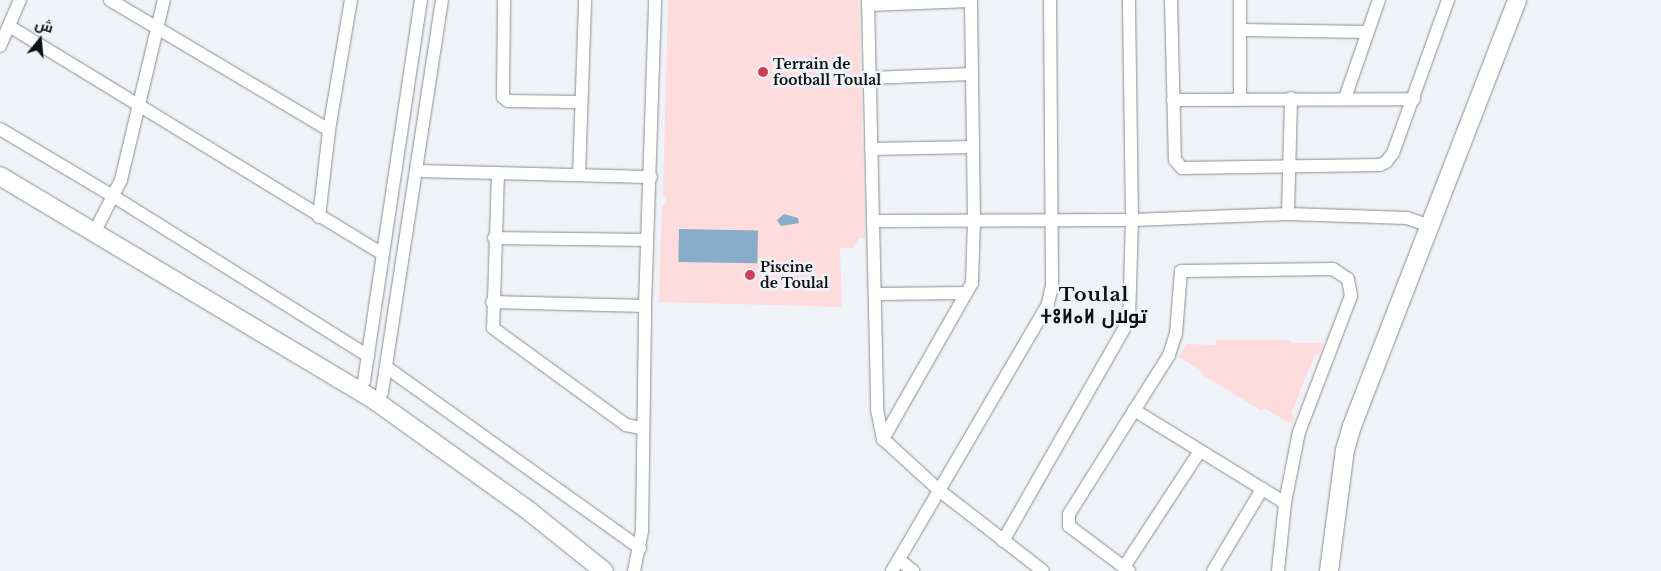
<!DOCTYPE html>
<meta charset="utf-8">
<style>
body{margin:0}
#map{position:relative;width:1661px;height:571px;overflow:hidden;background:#eff3f7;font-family:"Libre Baskerville",Cairo,"Noto Sans Tifinagh",serif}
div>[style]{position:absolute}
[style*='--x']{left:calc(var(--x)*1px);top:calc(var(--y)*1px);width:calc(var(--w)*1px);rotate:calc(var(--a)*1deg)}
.green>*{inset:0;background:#fedbdc}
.water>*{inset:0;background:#87adc8;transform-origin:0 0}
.roads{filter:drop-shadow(0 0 1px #8a8e91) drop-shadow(0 0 1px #8a8e91)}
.street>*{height:12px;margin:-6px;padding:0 6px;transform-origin:6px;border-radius:6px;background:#fff}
.secondary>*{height:18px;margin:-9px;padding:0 9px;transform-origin:9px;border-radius:9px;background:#fff}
.dots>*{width:14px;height:14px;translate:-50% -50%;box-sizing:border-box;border:2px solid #eff3f7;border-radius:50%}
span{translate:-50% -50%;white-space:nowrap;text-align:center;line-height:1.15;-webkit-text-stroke:5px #eff3f7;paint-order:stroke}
.poi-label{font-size:14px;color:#0f1011;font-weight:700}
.left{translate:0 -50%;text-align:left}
.district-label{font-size:19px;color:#0f1011;font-weight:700;letter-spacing:1px}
.north{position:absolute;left:15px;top:15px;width:50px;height:50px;-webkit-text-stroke:4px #eff3f7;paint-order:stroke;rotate:17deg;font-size:14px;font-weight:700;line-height:20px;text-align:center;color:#0f1011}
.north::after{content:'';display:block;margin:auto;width:18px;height:22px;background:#0f1011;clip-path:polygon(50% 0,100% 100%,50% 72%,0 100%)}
</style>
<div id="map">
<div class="green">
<i style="clip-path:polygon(668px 0,859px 0,865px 238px,859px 238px,854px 248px,840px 248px,842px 307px,659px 302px,662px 207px,667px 201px,663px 196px)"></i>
<i style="clip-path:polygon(1216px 340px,1290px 340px,1291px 343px,1324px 343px,1319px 355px,1315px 354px,1291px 414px,1295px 417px,1292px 424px,1264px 408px,1262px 411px,1201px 374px,1202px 371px,1179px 357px,1186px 344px,1216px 345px)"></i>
</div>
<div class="water">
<i style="clip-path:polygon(784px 214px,798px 218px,799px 223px,781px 226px,777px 220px)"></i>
<i style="left:679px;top:229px;width:79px;height:33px;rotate:1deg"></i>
</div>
<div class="roads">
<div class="street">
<i style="--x:110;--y:0;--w:255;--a:30.7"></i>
<i style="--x:504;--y:0;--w:97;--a:90.6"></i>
<i style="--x:503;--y:97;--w:6;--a:39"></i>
<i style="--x:508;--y:101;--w:72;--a:0.8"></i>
<i style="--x:868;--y:0;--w:409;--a:88.7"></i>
<i style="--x:877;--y:409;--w:31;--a:79"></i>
<i style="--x:883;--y:439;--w:77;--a:42.4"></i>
<i style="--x:940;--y:491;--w:130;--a:37.8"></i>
<i style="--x:1171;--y:0;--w:160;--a:88.6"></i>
<i style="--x:1175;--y:160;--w:11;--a:49"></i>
<i style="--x:1182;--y:168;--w:198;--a:-0.9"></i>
<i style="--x:1380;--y:165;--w:7;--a:-27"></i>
<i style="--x:1386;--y:162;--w:11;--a:-52"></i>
<i style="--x:1393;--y:153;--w:163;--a:-70.2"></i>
<i style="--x:868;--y:5;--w:103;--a:-2.2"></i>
<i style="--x:9;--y:26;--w:438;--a:31.4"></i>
<i style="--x:1241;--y:30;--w:127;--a:0.9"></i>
<i style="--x:0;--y:46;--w:50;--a:-66.5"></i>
<i style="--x:870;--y:78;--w:102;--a:-2.2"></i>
<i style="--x:1240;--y:98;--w:98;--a:-90"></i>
<i style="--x:1345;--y:98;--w:104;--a:-70.9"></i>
<i style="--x:1173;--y:100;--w:241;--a:-0.2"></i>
<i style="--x:0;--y:129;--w:131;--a:30.7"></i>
<i style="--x:113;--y:196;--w:301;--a:32.1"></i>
<i style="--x:871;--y:149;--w:102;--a:-1.1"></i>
<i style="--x:416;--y:171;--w:235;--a:1.5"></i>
<i style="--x:498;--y:173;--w:155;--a:91.8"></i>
<i style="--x:493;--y:328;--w:165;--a:36.1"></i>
<i style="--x:626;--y:425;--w:16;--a:11"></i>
<i style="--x:579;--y:175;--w:175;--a:-88"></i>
<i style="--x:1288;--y:214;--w:116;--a:-88.5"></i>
<i style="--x:319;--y:217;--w:88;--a:-83.4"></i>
<i style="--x:329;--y:130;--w:132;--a:-80.4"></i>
<i style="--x:874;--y:221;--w:258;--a:-0.2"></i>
<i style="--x:1132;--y:220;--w:156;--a:-2.2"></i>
<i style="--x:1288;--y:214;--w:119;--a:1.9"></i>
<i style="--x:1407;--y:218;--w:24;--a:19"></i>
<i style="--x:95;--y:231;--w:57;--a:-63"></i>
<i style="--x:121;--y:180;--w:185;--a:-76.6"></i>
<i style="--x:494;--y:238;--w:153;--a:0.7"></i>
<i style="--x:875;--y:294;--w:91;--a:-0.6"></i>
<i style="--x:492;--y:302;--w:153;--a:1.5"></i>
<i style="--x:386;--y:367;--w:312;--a:35.5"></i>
<i style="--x:358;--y:391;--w:12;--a:-59"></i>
<i style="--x:364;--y:381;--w:385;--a:-81.5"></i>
<i style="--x:377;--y:402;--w:11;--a:-63"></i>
<i style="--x:382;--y:392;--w:397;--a:-81.3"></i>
<i style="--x:1134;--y:410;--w:177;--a:31.6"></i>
<i style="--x:883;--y:439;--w:180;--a:-60.3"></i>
<i style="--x:972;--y:283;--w:64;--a:-88.2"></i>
<i style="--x:974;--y:219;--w:219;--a:-90.8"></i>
<i style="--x:1003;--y:541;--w:254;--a:-60.3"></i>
<i style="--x:1129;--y:320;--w:100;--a:-88.3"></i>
<i style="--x:1132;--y:220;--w:220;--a:-90.8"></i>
<i style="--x:899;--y:560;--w:18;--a:38"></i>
<i style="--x:1124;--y:567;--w:139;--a:-56.8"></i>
<i style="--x:634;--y:571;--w:41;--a:-78.7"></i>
<i style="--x:642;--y:531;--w:225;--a:-89.2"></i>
<i style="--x:645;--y:306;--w:306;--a:-88.1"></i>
<i style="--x:892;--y:571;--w:309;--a:-59.7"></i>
<i style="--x:1048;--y:304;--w:19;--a:-78"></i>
<i style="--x:1052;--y:285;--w:285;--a:-90.4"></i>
<i style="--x:1129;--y:571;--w:75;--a:-143.1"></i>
<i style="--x:1069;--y:526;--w:12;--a:-90"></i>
<i style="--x:1069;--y:514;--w:188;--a:-57.8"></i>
<i style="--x:1169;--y:355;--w:22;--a:-72"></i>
<i style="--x:1176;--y:334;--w:63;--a:-85.5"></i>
<i style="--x:1181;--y:271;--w:152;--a:-0.8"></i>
<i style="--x:1333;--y:269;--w:18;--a:34"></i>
<i style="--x:1348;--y:279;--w:17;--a:80"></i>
<i style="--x:1351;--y:296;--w:146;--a:110.9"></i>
<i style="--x:1299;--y:432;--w:72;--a:101.2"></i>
<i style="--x:1285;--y:503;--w:68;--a:95.9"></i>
<i style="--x:1213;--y:571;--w:96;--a:-59.1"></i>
</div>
<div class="secondary">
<i style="--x:0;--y:176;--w:440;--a:30.9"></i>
<i style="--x:377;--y:402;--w:187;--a:35.6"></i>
<i style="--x:529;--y:511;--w:96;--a:38.7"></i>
<i style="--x:1329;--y:571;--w:122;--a:-82.5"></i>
<i style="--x:1345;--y:450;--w:25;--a:-74"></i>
<i style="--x:1352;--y:426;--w:457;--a:-68.8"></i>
</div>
</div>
<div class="dots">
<i style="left:763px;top:72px;background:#cf3f59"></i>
<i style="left:750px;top:275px;background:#cf3f59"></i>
</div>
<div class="poi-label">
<span class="left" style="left:773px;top:72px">Terrain de<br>football Toulal</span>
<span class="left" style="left:760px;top:275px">Piscine<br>de Toulal</span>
</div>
<div class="district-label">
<span style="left:1094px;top:306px">Toulal<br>ⵜⵓⵍⴰⵍ تولال</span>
</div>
<div class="north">ش</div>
</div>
